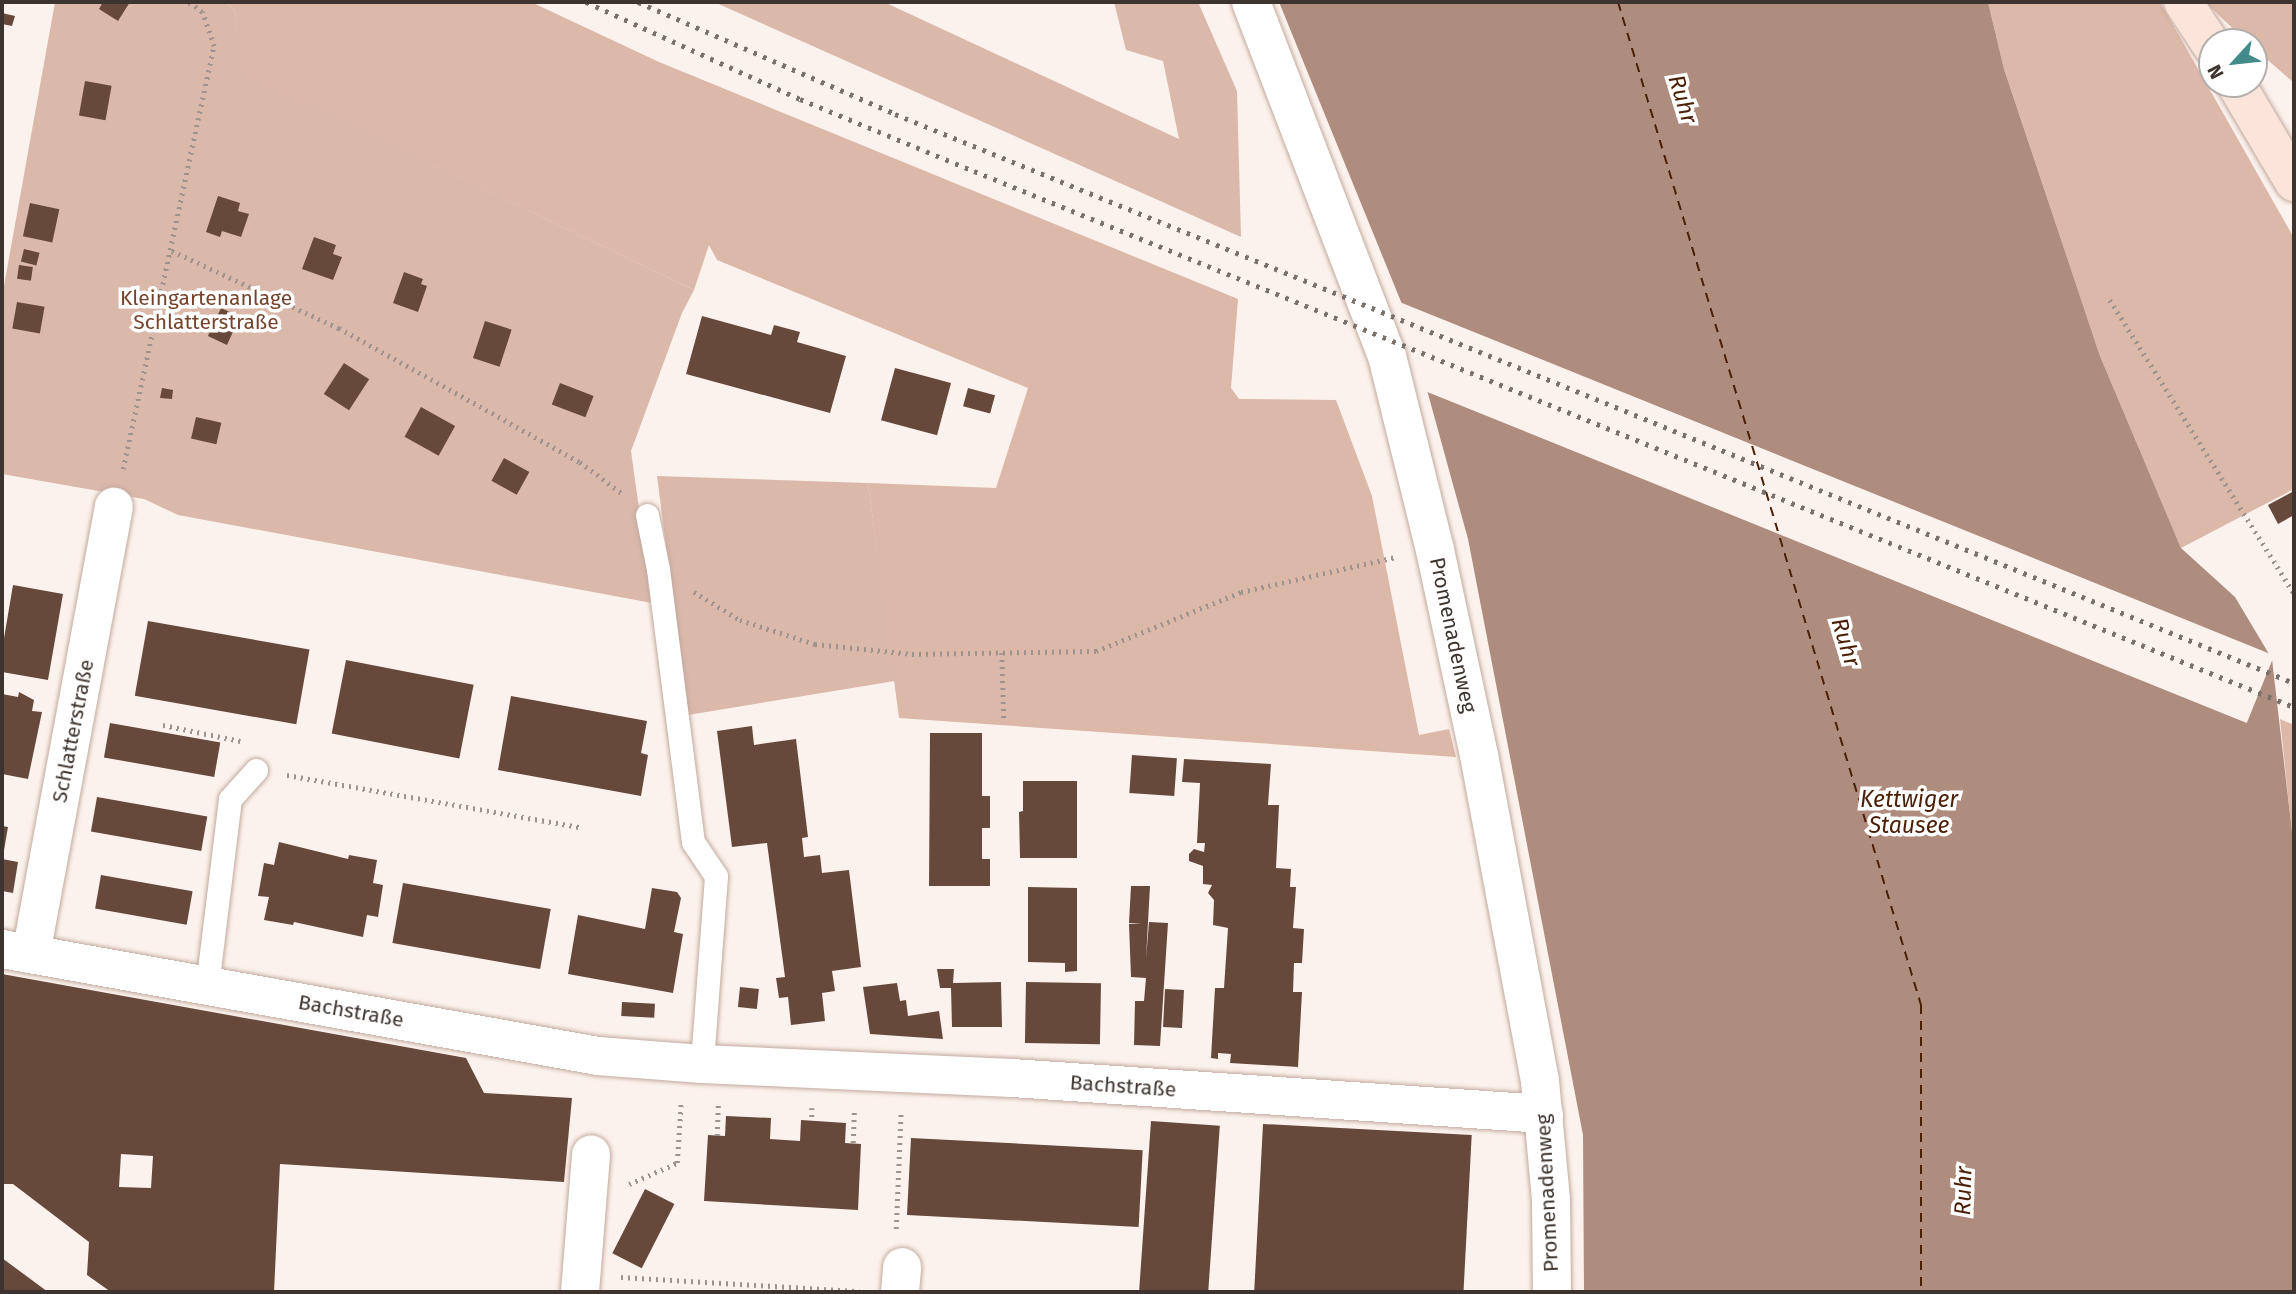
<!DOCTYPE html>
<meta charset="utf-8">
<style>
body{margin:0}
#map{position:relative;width:2296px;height:1294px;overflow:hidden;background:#fcf2ed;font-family:"Fira Sans",sans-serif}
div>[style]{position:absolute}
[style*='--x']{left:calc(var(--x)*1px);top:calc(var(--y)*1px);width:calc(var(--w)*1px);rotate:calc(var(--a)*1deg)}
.green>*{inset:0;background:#dab9ab}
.forest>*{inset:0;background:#dcb8a8}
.water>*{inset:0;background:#af8d7e}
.pier>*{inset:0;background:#fcf2ed;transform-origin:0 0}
.ferry>*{height:2px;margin-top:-1px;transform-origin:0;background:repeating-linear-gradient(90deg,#4b1e06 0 9px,transparent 0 16px)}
.building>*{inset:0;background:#67493c;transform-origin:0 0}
.path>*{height:4.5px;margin-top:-2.25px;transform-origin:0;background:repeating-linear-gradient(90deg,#9d938e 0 2px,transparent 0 7px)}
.roads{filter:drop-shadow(0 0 2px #c2a99e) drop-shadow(0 0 2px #c2a99e)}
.lane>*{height:23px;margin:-11.5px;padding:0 11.5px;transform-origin:11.5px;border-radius:11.5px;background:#fff}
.street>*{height:38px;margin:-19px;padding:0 19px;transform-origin:19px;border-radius:19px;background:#fff}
.secondary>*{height:38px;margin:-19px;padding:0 19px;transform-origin:19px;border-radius:19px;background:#fbe5da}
.rail>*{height:5px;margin-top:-2.5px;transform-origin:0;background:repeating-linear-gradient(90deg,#7b716c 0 3.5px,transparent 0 10.5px)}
span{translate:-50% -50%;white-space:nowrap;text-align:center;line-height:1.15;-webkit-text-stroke:7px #fff;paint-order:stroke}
.park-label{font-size:21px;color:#75442d}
.street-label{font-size:21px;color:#3e342f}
.water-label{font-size:23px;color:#4b1e06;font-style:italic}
.frame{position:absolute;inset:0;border:4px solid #3e342f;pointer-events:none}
.north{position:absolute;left:2198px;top:28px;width:70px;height:70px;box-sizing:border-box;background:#fff;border:2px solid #b2aeac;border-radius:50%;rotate:243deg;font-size:19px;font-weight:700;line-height:28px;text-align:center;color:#3e342f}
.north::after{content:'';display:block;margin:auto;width:24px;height:32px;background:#438b8b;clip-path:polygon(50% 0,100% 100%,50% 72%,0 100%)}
</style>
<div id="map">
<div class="green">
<i style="clip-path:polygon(55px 2px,226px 2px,235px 11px,243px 73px,694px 290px,682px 313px,631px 451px,652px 603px,178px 515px,144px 499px,2px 474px,2px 297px)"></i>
<i style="clip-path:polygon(714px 2px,884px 2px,1179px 139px,1163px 61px,1126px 50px,1114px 2px,1198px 2px,1237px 91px,1241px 237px)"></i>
<i style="clip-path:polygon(657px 476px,868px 483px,895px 681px,688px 715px)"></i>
</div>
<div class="forest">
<i style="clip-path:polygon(226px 2px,531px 2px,659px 62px,1238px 299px,1231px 388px,1239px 399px,1336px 400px,1372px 496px,1419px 735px,1449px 729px,1456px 757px,899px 718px,868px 483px,996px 488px,1028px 388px,717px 260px,709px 245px,694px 290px,242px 73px,235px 11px)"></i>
<i style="clip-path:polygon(1988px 2px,2160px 2px,2294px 238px,2294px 489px,2181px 548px,2100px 356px,2004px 69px)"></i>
<i style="clip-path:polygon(2205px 2px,2294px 2px,2294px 83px,2254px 48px,2254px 42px,2247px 42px)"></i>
<i style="clip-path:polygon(2280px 719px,2294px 725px,2294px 849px,2293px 843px)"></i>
</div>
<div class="water">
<i style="clip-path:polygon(1279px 2px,1988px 2px,2004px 69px,2100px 356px,2181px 548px,2235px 597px,2272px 659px,2294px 849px,2294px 1292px,1584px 1292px,1583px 1135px,1468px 539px,1406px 314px)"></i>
</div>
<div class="pier">
<i style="left:1397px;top:301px;width:946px;height:73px;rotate:22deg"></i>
</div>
<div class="ferry">
<i style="--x:1618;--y:2;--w:1048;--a:73.19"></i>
<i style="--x:1921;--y:1005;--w:287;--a:90"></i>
</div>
<div class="building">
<i style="clip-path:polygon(103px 2px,130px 2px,118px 21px,99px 9px)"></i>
<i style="clip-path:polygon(2px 13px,15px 16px,12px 26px,2px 24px)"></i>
<i style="left:85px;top:81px;width:27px;height:35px;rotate:10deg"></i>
<i style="clip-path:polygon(218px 196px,240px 203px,238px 211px,249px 214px,241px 237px,222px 231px,220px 237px,206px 232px)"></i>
<i style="left:30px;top:203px;width:30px;height:34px;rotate:12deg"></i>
<i style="clip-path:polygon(314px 237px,336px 245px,333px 254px,342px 257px,333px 280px,302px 269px)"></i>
<i style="left:24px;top:249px;width:16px;height:13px;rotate:14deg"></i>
<i style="left:19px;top:265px;width:14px;height:14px;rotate:8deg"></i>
<i style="clip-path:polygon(404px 272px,423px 279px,421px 284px,427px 286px,418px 312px,393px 303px)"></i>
<i style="left:17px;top:302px;width:28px;height:27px;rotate:10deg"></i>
<i style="left:221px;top:308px;width:21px;height:31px;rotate:25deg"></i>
<i style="clip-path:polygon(702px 316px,771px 335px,774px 325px,800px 332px,797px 342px,846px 356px,830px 413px,686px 374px)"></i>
<i style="left:485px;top:321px;width:28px;height:39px;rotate:18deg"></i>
<i style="left:344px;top:363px;width:30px;height:37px;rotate:33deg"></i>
<i style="left:895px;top:368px;width:58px;height:54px;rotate:15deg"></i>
<i style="left:560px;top:383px;width:36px;height:23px;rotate:21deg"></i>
<i style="clip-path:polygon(162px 388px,173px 390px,172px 399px,160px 398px)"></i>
<i style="left:968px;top:388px;width:28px;height:19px;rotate:15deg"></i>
<i style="left:421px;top:407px;width:39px;height:34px;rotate:29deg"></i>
<i style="left:196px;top:417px;width:26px;height:22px;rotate:13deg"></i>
<i style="left:504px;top:458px;width:29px;height:26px;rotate:29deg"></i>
<i style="clip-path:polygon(2294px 491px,2294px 515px,2278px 524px,2268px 505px)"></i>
<i style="clip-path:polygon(13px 585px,63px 594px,48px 680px,2px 672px,2px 650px)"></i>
<i style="left:148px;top:621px;width:164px;height:76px;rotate:10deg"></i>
<i style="left:346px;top:660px;width:130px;height:75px;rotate:11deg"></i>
<i style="clip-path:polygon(19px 692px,34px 700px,32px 711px,42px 712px,28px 779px,2px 774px,2px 694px,18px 697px)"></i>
<i style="clip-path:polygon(511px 696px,647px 721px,641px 753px,648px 755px,641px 796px,498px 770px)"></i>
<i style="left:110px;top:723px;width:112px;height:35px;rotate:10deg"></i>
<i style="clip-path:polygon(752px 726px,754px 745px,796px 739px,808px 837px,802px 838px,804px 857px,820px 855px,822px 873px,849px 870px,861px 967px,832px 971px,835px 991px,822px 993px,825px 1021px,791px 1025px,788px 997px,779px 998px,776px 978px,785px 977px,767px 843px,732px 847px,717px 731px)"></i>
<i style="clip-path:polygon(930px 733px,982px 733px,982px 796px,990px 796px,990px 828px,982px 828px,982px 859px,990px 859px,990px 886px,929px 886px)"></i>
<i style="left:1132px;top:755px;width:45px;height:38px;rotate:4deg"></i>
<i style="clip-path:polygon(1184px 759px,1271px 764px,1268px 805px,1279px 805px,1276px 868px,1291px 869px,1290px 887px,1296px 887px,1293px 928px,1304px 929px,1302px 963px,1294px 963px,1293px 992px,1302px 992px,1298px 1067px,1230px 1063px,1231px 1054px,1218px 1053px,1218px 1059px,1211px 1058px,1215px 988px,1224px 988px,1228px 928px,1213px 925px,1214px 900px,1208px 893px,1212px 885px,1203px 884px,1203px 866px,1189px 861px,1189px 854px,1194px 849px,1204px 852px,1205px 843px,1197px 843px,1200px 783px,1182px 782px)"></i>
<i style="clip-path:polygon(1023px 781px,1077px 781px,1077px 858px,1020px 858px,1019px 812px,1023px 811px)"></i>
<i style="left:97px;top:797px;width:112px;height:35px;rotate:10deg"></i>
<i style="clip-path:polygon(2px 826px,8px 827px,3px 856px,2px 856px)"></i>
<i style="clip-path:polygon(279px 842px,348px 859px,349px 855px,377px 860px,373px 883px,383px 885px,378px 917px,367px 915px,363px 937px,294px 922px,293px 925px,264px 920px,269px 897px,258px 896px,264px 863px,274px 865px)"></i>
<i style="clip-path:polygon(2px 859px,18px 862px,13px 893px,2px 891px)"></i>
<i style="left:101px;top:875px;width:93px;height:34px;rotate:10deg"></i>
<i style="left:403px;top:883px;width:150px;height:61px;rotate:10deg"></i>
<i style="clip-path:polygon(1131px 886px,1150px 886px,1146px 959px,1149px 922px,1168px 923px,1160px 1046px,1134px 1045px,1135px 1001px,1144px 1001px,1146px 978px,1131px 977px,1129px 924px,1142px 924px,1129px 923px)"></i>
<i style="clip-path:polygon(1028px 887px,1077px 888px,1077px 971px,1065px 972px,1065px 963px,1028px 962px)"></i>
<i style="clip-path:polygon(652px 888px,677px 892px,681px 898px,674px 932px,683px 934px,673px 993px,568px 974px,578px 915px,645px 929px)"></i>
<i style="clip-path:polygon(937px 969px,954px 969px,953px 983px,1001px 982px,1002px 1027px,952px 1027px,951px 988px,940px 988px)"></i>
<i style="clip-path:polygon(evenodd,2px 974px,466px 1058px,484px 1093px,572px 1098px,564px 1182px,280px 1164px,274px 1292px,111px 1292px,87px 1275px,89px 1242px,13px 1184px,2px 1184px,2px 974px,121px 1154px,153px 1156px,151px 1188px,119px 1187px,121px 1154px)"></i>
<i style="left:1026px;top:982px;width:75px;height:61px;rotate:1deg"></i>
<i style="clip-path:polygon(897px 983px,900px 1001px,906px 1000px,908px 1016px,939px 1011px,943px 1039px,870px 1034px,863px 987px)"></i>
<i style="left:740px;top:987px;width:19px;height:20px;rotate:6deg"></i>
<i style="left:1165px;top:989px;width:19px;height:38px;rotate:3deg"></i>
<i style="left:622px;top:1002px;width:33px;height:14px;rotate:3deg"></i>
<i style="clip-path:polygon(726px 1116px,771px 1118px,770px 1139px,800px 1141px,801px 1120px,846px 1123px,845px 1143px,861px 1144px,858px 1210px,704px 1201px,708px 1135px,725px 1136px)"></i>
<i style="left:1151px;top:1121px;width:69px;height:170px;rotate:4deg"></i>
<i style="left:1263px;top:1124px;width:209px;height:169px;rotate:3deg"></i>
<i style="left:911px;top:1138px;width:232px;height:77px;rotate:3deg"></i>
<i style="left:645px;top:1189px;width:33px;height:72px;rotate:27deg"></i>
<i style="clip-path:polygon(2px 1258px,48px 1292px,2px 1292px)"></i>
</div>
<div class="path">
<i style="--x:172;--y:251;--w:184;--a:24.8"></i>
<i style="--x:339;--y:328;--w:276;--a:29.1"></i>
<i style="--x:580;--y:462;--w:54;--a:36.7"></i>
<i style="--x:2110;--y:300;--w:346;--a:57.9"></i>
<i style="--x:123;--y:469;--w:433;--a:-77.9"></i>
<i style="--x:214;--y:46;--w:36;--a:-109"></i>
<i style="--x:202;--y:12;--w:17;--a:-144"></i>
<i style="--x:694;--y:592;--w:54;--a:31.3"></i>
<i style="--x:740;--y:620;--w:79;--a:17.7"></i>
<i style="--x:815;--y:644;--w:98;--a:5.9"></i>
<i style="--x:912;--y:654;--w:184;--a:-0.9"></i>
<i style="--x:1096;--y:651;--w:157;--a:-22.1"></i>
<i style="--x:1241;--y:592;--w:159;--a:-12.7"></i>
<i style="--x:1002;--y:653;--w:66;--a:88.3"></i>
<i style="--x:163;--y:725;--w:79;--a:11.7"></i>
<i style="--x:287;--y:775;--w:298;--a:10.1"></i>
<i style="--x:812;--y:1108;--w:13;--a:90"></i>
<i style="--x:717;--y:1136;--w:31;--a:-88"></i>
<i style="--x:853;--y:1143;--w:34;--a:-88"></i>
<i style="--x:629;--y:1184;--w:52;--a:-23.6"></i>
<i style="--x:677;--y:1163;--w:61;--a:-86.2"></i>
<i style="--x:896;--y:1229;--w:117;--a:-87.6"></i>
<i style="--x:621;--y:1277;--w:239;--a:3.4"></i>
</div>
<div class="roads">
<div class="lane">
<i style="--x:647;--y:515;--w:55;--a:78.5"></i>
<i style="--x:658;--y:569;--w:275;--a:82.7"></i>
<i style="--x:693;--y:842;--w:41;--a:55.9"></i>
<i style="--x:716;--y:876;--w:189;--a:94.3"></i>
<i style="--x:207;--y:986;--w:188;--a:-83"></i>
<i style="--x:230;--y:799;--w:39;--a:-48"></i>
</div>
<div class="street">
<i style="--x:1251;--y:2;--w:379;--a:69"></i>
<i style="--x:1387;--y:356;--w:200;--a:76.1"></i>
<i style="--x:1435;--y:550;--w:210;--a:77.9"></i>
<i style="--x:1479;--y:755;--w:332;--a:79.4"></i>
<i style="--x:1540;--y:1081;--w:119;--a:84.7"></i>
<i style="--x:1551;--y:1199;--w:93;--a:89.4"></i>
<i style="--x:2;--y:949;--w:606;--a:10.18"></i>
<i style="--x:598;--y:1056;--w:104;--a:4.4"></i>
<i style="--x:702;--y:1064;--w:310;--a:2.6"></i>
<i style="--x:1012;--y:1078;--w:533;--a:3.87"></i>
<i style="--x:31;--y:954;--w:455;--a:-79.5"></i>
<i style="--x:580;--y:1292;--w:138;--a:-85.4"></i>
<i style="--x:900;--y:1292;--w:25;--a:-85"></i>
</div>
<div class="secondary">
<i style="--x:2183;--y:2;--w:53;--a:56.6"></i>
<i style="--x:2236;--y:84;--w:114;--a:59.4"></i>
</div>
</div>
<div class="rail">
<i style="--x:586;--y:2;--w:235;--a:24.4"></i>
<i style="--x:800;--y:99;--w:188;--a:22.5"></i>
<i style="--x:974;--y:171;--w:1425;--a:22.1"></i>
<i style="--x:638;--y:2;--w:280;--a:23.5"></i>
<i style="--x:895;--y:114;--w:1510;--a:22.13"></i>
</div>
<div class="park-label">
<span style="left:206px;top:310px">Kleingartenanlage<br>Schlatterstraße</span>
</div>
<div class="street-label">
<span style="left:1453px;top:635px;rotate:78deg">Promenadenweg</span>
<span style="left:73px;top:731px;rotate:-79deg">Schlatterstraße</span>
<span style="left:351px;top:1011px;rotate:10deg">Bachstraße</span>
<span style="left:1123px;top:1086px;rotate:4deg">Bachstraße</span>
<span style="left:1547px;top:1193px;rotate:-93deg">Promenadenweg</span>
</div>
<div class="water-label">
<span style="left:1683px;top:99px;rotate:73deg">Ruhr</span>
<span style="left:1846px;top:642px;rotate:73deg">Ruhr</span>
<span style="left:1909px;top:812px">Kettwiger<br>Stausee</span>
<span style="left:1963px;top:1191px;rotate:-88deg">Ruhr</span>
</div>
<div class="frame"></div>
<div class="north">N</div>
</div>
